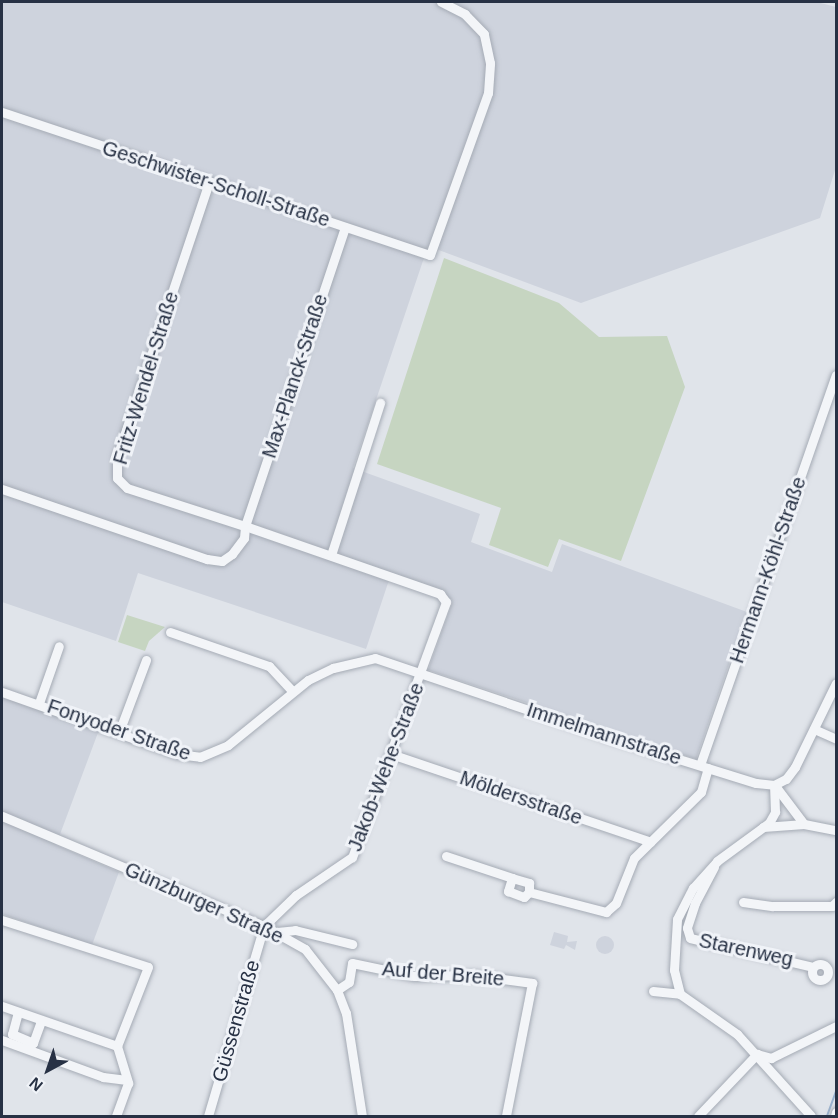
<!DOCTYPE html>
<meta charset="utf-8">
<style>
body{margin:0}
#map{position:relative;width:838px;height:1118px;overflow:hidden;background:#e0e4ea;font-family:Helvetica,sans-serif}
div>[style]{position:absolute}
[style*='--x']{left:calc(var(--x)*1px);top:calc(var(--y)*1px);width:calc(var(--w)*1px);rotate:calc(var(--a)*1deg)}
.built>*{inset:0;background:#ced3dd}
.round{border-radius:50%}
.green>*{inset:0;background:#c6d5c1}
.stream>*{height:2px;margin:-1px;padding:0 1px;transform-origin:1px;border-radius:1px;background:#98b1ce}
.roads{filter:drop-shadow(0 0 2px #a5abb5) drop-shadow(0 0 2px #a5abb5)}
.street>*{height:9px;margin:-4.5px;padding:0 4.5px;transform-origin:4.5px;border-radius:4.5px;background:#f3f5f8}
.street>.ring{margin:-4.5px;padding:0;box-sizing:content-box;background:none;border:9px solid #f3f5f8;border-radius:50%}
span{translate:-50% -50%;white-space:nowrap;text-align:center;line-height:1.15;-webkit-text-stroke:6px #f0f3f8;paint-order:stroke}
.street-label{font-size:20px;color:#273144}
.frame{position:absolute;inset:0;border:3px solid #273144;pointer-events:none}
.north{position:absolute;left:18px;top:1040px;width:60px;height:60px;-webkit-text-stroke:4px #f0f3f8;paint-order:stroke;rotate:220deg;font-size:16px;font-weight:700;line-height:24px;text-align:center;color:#273144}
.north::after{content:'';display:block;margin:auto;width:21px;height:27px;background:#273144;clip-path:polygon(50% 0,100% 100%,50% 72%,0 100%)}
</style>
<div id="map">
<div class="built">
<i style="clip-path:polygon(2px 2px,817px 2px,836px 7px,836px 167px,820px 218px,581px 303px,428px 246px,353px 468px,480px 514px,471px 542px,552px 572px,562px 544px,747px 612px,696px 759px,428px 670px,452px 603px,389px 580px,366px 649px,138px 573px,116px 641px,2px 602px)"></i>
<i style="clip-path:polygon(3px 697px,99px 730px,56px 845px,119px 872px,92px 945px,2px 914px)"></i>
<i style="clip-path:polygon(554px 932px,568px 936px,567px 942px,577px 941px,575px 950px,566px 945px,564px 949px,550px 945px)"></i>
<i class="round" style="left:596px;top:936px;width:18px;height:18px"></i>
</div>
<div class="green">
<i style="clip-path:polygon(444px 258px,559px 303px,599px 337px,667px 336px,685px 387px,621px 561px,559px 539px,548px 567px,489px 545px,501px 508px,377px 464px)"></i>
<i style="clip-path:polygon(127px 615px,165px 627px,149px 641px,145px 651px,118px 642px)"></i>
</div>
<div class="stream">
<i style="--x:827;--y:1116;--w:27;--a:-70"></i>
</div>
<div class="roads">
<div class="street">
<i style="--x:2;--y:112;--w:451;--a:18.5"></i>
<i style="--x:430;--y:255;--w:172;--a:-70.3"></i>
<i style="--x:488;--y:93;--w:30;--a:-86"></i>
<i style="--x:490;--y:63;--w:30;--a:-102"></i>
<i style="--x:484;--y:34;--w:28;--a:-134"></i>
<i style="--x:465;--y:14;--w:27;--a:-153"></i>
<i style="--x:209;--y:182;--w:290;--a:108.5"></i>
<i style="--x:117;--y:457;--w:21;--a:90"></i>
<i style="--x:117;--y:478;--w:14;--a:45"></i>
<i style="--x:127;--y:488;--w:124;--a:17.9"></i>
<i style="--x:245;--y:526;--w:315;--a:-71.5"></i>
<i style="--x:2;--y:489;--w:217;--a:18.9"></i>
<i style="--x:207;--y:559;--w:15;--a:8"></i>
<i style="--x:222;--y:561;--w:12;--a:-35"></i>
<i style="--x:232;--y:554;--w:20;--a:-53"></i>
<i style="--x:244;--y:538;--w:12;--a:-85"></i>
<i style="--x:245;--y:526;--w:207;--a:19.2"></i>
<i style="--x:440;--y:594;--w:10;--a:53"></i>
<i style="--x:446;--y:602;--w:272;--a:110.2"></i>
<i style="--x:352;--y:857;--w:68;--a:145.8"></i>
<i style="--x:296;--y:895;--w:45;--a:135.9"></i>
<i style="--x:331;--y:555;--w:160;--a:-72.1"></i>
<i style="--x:170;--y:632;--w:105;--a:19"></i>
<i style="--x:269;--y:666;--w:33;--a:47"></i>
<i style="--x:2;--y:692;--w:186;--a:19.5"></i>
<i style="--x:177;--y:754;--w:23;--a:7"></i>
<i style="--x:200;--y:757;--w:30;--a:-23"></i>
<i style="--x:228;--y:745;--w:103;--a:-39.1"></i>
<i style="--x:308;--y:680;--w:28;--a:-26"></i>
<i style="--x:333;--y:668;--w:43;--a:-13.4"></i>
<i style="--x:375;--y:658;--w:246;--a:18.7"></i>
<i style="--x:608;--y:737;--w:155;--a:17.3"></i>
<i style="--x:756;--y:783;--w:18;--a:6"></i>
<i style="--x:774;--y:785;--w:13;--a:-27"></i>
<i style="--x:786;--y:779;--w:15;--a:-53"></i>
<i style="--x:795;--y:767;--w:93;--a:-64"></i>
<i style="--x:39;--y:703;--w:60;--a:-70.7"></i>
<i style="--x:814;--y:729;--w:24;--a:24"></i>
<i style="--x:119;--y:732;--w:77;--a:-69.4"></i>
<i style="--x:391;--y:754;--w:274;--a:18.7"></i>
<i style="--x:700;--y:765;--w:413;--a:-70.8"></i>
<i style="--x:776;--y:787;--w:46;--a:52.9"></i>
<i style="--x:2;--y:816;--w:284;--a:22.8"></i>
<i style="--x:264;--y:926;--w:47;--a:29.3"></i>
<i style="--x:305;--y:949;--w:52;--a:52"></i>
<i style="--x:337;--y:990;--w:25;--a:69"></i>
<i style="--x:346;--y:1013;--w:104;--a:81.2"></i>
<i style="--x:763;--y:827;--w:41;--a:-4.2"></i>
<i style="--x:804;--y:824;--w:33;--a:11"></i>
<i style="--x:446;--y:856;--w:70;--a:18.4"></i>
<i style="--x:512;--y:878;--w:14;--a:107"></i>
<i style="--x:508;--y:891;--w:17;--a:21"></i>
<i style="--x:524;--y:897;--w:7;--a:-45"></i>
<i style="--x:529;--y:892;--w:80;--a:14.6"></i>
<i style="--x:606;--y:912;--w:13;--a:-42"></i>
<i style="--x:616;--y:903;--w:48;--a:-68.2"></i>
<i style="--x:634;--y:858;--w:94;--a:-44.6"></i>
<i style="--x:701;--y:792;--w:25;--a:-74"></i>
<i style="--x:714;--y:867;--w:41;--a:117.8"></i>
<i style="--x:695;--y:903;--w:26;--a:108"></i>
<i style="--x:687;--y:928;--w:10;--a:73"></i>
<i style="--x:690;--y:938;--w:126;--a:13.3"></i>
<i style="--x:512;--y:878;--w:18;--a:16"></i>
<i style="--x:529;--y:883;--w:9;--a:90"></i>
<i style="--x:743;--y:902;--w:30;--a:8"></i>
<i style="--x:773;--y:906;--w:59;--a:0"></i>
<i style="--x:832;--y:906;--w:6;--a:-45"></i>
<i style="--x:2;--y:920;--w:153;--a:17.8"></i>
<i style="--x:148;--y:967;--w:85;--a:111.4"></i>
<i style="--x:117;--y:1046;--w:39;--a:73"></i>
<i style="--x:128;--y:1083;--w:35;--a:110"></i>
<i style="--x:277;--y:932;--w:18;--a:-6"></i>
<i style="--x:295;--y:930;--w:59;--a:13.8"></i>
<i class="ring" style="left:812px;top:964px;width:7px;height:7px"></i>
<i style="--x:337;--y:990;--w:14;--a:-34"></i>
<i style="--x:349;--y:982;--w:19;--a:-81"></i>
<i style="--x:352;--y:963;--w:63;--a:11.8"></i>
<i style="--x:414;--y:976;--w:59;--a:-1"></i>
<i style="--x:473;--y:975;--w:60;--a:7.7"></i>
<i style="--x:532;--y:983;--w:136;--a:101.1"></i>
<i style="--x:653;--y:991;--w:27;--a:6"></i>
<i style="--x:680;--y:994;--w:70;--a:35.1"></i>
<i style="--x:737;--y:1034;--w:110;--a:47.9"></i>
<i style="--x:680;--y:994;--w:25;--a:-104"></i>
<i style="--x:674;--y:970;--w:51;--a:-86.6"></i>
<i style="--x:677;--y:919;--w:35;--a:-63"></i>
<i style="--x:693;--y:888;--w:36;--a:-48"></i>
<i style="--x:717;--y:861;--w:64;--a:-36.2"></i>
<i style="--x:769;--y:823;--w:13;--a:-61"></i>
<i style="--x:775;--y:812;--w:27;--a:-92"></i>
<i style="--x:2;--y:1006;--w:122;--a:19.2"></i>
<i style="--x:18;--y:1012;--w:23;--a:105"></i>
<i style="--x:12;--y:1034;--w:23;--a:23"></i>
<i style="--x:33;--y:1043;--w:23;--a:-70"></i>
<i style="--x:2;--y:1040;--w:108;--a:20.1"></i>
<i style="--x:103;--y:1077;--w:24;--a:7"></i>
<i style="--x:757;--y:1054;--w:15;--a:16"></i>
<i style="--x:771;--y:1058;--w:72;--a:-26.2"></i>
<i style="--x:208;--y:1116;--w:198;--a:-73.6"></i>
<i style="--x:698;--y:1116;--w:86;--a:-46.4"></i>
<i style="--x:835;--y:1116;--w:4;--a:-76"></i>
</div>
</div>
<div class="street-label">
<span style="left:216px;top:184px;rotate:18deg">Geschwister-Scholl-Straße</span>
<span style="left:295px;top:376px;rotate:-72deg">Max-Planck-Straße</span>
<span style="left:146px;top:378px;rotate:-73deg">Fritz-Wendel-Straße</span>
<span style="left:768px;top:570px;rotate:-71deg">Hermann-Köhl-Straße</span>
<span style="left:119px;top:730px;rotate:19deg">Fonyoder Straße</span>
<span style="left:604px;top:734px;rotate:18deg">Immelmannstraße</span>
<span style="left:386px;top:767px;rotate:-69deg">Jakob-Wehe-Straße</span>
<span style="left:521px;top:798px;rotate:19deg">Möldersstraße</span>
<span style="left:204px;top:903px;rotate:24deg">Günzburger Straße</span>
<span style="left:746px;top:950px;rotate:12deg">Starenweg</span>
<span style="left:443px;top:974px;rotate:5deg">Auf der Breite</span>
<span style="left:236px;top:1021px;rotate:-74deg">Güssenstraße</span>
</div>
<div class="frame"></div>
<div class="north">N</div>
</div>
